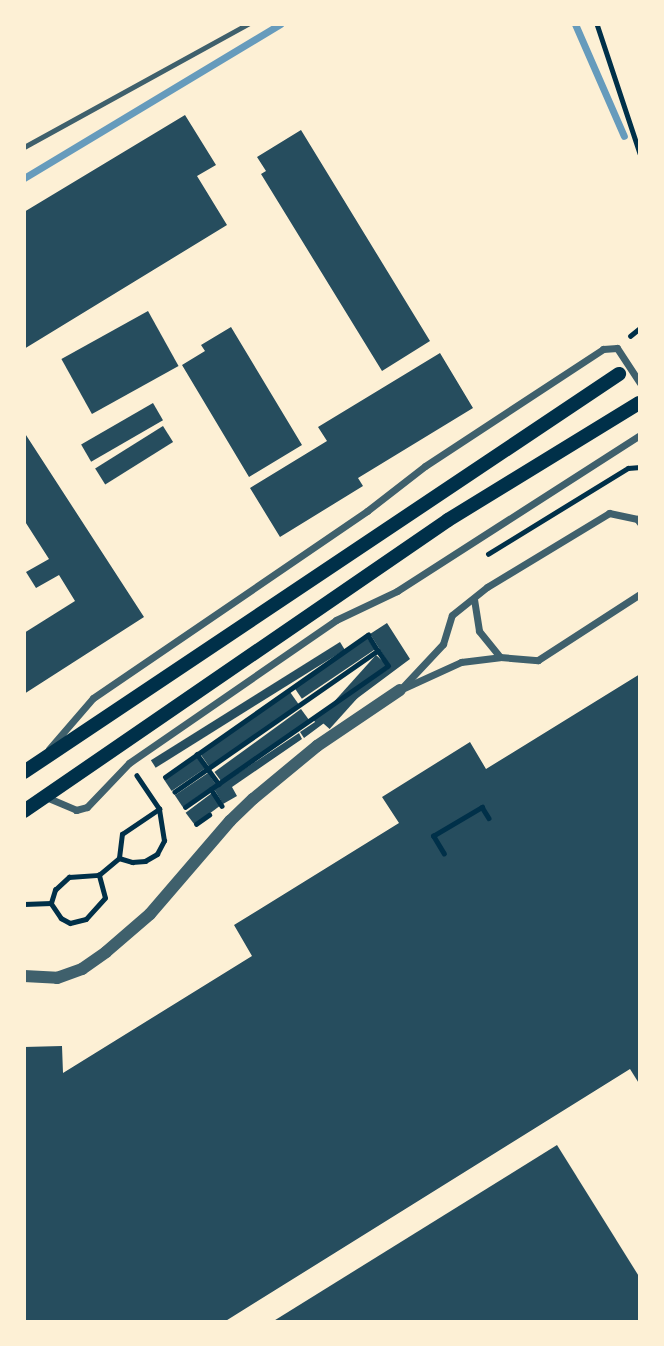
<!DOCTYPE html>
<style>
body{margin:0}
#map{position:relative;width:664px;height:1346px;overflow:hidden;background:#fdf0d5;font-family:Poppins,sans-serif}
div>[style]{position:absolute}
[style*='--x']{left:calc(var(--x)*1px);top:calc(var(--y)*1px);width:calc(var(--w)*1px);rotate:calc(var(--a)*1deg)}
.stream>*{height:7px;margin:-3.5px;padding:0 3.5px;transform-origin:3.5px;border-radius:3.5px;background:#669bbc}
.building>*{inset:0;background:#264d5e;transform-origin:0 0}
.path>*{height:4.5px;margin:-2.25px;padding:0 2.25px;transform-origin:2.25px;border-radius:2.25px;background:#003049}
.service>*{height:5px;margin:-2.5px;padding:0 2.5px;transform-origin:2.5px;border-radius:2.5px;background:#3f606c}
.minor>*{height:7px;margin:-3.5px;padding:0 3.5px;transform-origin:3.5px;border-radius:3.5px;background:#3f606c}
.tertiary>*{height:12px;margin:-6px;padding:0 6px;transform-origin:6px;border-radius:6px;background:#3f606c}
.secondary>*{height:14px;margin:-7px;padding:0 7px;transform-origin:7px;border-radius:7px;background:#003049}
span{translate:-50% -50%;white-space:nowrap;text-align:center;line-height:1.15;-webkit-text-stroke:7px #fdf0d5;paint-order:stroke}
.frame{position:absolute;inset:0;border:26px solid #fdf0d5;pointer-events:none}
</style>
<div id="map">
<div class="stream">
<i style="--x:575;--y:24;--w:122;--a:66.4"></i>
<i style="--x:24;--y:178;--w:299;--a:-31"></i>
</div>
<div class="building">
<i style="clip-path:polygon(185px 115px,216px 165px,197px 176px,227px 225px,24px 349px,24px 212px)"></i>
<i style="clip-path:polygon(301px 130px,430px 341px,382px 371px,261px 174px,266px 171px,257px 157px)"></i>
<i style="left:148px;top:311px;width:63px;height:99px;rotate:61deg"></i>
<i style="clip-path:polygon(231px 327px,302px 445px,249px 477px,182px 365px,205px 351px,201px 345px)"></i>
<i style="clip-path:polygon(440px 353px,473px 408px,358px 478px,363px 486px,280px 537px,250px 488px,327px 441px,318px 427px)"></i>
<i style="left:153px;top:403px;width:20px;height:83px;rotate:60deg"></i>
<i style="left:163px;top:426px;width:19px;height:80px;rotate:58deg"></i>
<i style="clip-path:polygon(24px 432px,144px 617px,24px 694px,24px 633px,75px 601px,59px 575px,36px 588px,26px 572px,49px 559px,24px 520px)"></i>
<i style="clip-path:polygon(387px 623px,410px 659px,304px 738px,300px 732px,315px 722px,313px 719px,391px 667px,370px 634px)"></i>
<i style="left:367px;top:638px;width:14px;height:88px;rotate:56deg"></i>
<i style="left:340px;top:642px;width:9px;height:223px;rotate:58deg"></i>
<i style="left:376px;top:655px;width:15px;height:86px;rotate:42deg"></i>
<i style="clip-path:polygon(640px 674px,640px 1085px,630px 1069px,224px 1322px,24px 1322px,24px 1047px,62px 1046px,63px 1073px,252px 956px,234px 925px,399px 823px,382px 797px,470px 742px,486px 769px)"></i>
<i style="left:290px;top:692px;width:16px;height:109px;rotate:55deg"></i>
<i style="left:301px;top:709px;width:14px;height:107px;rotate:54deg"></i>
<i style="clip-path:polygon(299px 733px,302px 739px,232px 787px,237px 796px,223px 804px,214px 789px)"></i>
<i style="left:197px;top:757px;width:14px;height:40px;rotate:56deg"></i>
<i style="left:208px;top:773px;width:14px;height:40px;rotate:56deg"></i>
<i style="left:212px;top:793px;width:15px;height:33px;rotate:53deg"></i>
<i style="clip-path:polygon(557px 1145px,640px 1278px,640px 1322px,272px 1322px)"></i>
</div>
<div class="path">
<i style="--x:597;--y:24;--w:136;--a:71.6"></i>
<i style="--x:630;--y:336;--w:13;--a:-39"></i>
<i style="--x:488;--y:554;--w:164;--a:-31.6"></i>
<i style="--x:628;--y:468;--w:12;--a:-5"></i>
<i style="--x:197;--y:754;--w:37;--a:54"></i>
<i style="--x:165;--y:777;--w:248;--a:-35"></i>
<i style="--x:368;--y:635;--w:19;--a:58"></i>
<i style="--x:378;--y:651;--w:247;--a:145.2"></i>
<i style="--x:211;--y:789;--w:20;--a:57"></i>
<i style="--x:185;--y:807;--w:247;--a:-34.8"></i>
<i style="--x:388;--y:666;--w:18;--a:-124"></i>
<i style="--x:196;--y:824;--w:16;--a:-35"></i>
<i style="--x:444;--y:854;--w:21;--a:-121"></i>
<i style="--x:433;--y:836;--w:57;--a:-30.6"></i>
<i style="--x:482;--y:807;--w:13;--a:58"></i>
<i style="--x:119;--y:858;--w:14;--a:17"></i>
<i style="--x:132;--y:862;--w:13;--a:-4"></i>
<i style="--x:145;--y:861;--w:14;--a:-30"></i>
<i style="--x:157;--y:854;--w:15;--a:-62"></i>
<i style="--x:164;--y:841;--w:32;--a:-99"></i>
<i style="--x:159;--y:809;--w:40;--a:-124"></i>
<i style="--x:51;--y:903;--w:18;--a:56"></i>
<i style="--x:61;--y:918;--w:10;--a:29"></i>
<i style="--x:70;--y:923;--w:16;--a:-14"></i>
<i style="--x:86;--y:919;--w:28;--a:-48"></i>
<i style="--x:105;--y:898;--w:24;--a:-105"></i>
<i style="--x:24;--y:904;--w:27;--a:-2"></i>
<i style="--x:51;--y:903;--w:14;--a:-73"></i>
<i style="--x:55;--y:890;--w:19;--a:-43"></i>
<i style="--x:69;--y:877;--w:30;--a:-4"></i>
<i style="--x:99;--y:875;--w:26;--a:-40"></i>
<i style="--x:119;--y:858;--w:24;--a:-83"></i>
<i style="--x:122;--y:834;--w:45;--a:-34"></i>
</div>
<div class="service">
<i style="--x:24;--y:147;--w:256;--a:-28.8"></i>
</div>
<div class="minor">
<i style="--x:474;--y:599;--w:32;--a:81"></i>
<i style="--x:479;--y:631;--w:33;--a:51"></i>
<i style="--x:404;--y:688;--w:63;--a:-24.5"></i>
<i style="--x:461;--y:662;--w:39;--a:-7"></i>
<i style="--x:500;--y:657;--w:38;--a:5"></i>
<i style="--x:538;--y:660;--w:121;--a:-32.9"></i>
<i style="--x:400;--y:690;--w:63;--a:-46.9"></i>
<i style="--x:443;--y:644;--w:30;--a:-73"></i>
<i style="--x:452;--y:615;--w:45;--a:-38.7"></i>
<i style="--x:487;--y:587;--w:143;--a:-31.2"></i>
<i style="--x:609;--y:513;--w:29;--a:12"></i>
<i style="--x:637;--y:519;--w:5;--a:53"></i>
<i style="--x:49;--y:749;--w:67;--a:-49.2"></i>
<i style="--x:93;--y:698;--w:332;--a:-34.3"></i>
<i style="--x:367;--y:511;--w:73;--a:-37.8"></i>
<i style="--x:425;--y:466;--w:213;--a:-33.3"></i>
<i style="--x:603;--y:349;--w:14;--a:-4"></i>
<i style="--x:617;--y:348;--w:42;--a:56.7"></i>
<i style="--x:46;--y:797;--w:33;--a:23"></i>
<i style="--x:76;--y:810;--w:11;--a:-15"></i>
<i style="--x:87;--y:807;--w:61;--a:-46.3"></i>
<i style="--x:129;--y:763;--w:252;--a:-34.6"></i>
<i style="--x:336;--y:620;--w:68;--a:-25.4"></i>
<i style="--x:397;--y:591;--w:289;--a:-32.7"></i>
</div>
<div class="tertiary">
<i style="--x:24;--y:976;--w:33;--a:3"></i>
<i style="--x:57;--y:978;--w:27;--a:-20"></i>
<i style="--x:82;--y:969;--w:29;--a:-35"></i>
<i style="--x:106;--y:952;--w:58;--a:-40.8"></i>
<i style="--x:150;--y:914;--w:123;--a:-49.3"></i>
<i style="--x:230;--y:821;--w:32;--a:-44"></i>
<i style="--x:253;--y:799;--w:83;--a:-39.6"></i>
<i style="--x:317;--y:746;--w:100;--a:-34"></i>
</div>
<div class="secondary">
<i style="--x:24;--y:772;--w:716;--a:-33.78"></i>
<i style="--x:24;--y:811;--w:514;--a:-34.46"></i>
<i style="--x:448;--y:520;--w:224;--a:-31.5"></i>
</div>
<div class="frame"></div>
</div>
